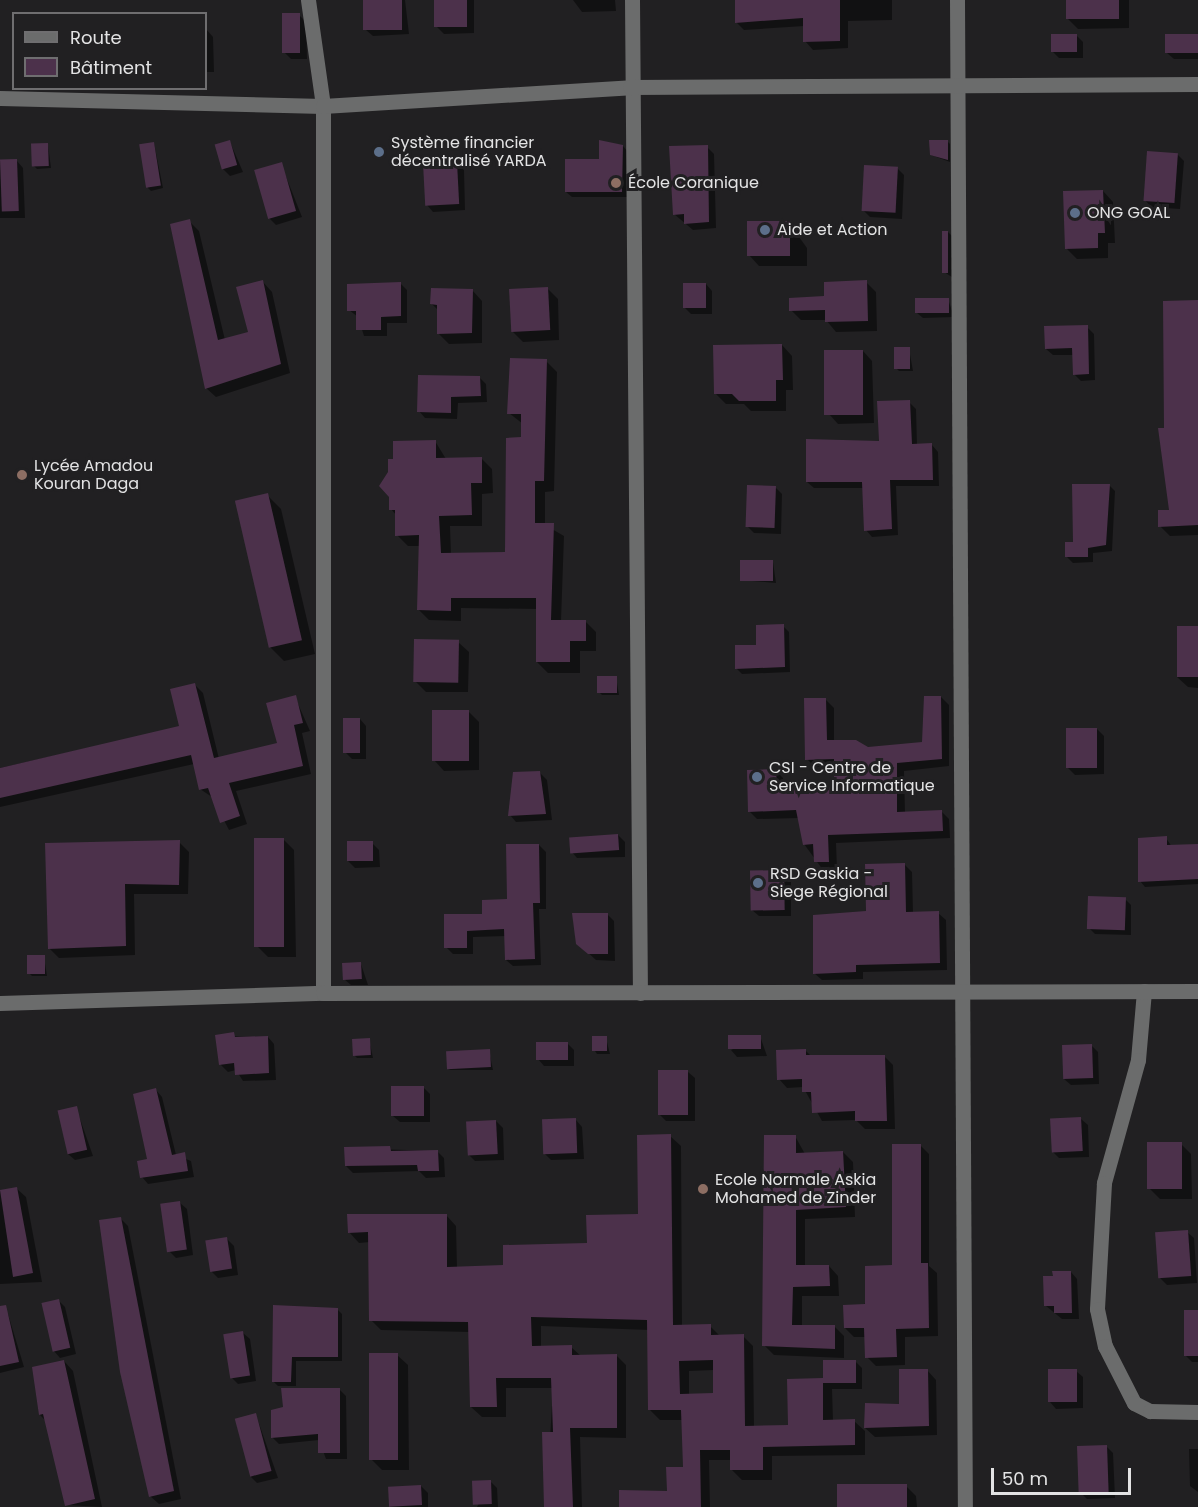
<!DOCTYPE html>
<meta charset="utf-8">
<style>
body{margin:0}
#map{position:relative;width:1198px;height:1507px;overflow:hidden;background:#212022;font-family:Poppins,sans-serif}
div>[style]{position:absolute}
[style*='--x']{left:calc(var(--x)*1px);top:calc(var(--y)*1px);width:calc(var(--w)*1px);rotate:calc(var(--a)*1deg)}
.shadow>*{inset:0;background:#0007}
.building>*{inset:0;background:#4c314b;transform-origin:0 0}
.minor>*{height:15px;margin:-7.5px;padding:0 7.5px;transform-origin:7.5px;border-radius:7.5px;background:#6b6c6c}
.dots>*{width:16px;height:16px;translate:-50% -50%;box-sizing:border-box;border:3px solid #212022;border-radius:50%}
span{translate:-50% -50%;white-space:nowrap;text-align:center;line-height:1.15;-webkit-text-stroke:6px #212022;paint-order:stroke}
.poi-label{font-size:16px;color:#e3e3e4}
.left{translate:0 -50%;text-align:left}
.legend{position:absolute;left:12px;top:12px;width:195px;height:78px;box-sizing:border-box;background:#212022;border:2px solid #6f6e70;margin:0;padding:8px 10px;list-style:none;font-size:18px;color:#e3e3e4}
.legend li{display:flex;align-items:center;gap:12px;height:30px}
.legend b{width:30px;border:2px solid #6f6e70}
.scale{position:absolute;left:991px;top:1468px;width:140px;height:27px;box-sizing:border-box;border:3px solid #e3e3e4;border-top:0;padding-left:8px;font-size:18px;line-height:21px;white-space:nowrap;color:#e3e3e4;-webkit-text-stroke:4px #212022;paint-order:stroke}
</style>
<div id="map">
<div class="shadow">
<i style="clip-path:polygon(364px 0,405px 0,409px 34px,373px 36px,366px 30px)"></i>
<i style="clip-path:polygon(436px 0,474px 0,474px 33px,444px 34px,436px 26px)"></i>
<i style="clip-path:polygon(573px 0,615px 0,616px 11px,582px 12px)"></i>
<i style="clip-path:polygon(736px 0,892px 0,892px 20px,848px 21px,848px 48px,813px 50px,805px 41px,804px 26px,744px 30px,736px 22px)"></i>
<i style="clip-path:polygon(1068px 0,1129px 0,1129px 28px,1078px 29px,1068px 19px)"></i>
<i style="clip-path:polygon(299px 15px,306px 22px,307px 59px,291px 59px,284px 52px)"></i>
<i style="clip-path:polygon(206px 29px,213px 37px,214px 72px,206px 72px)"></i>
<i style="clip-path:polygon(1076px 35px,1083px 42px,1083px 58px,1059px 58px,1052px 51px)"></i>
<i style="clip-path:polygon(1198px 36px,1198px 59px,1174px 59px,1167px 53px)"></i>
<i style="clip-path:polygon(947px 141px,950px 144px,950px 162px,931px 155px)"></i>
<i style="clip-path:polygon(230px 142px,243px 172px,230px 176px,223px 169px)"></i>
<i style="clip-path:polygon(154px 143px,163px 188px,151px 191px,148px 188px)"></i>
<i style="clip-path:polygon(48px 145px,51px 168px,37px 169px,34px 166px)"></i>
<i style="clip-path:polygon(623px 146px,628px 152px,627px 197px,572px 197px,566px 192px)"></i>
<i style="clip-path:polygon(707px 147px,714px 154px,716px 228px,693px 230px,674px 214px)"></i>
<i style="clip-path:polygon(1177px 154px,1184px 161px,1180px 209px,1151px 207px,1145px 200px)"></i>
<i style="clip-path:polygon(0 161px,17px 161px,23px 168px,25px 218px,0 218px)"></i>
<i style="clip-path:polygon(281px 164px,302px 217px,276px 225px,269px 218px)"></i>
<i style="clip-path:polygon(457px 164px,464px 170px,465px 210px,433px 212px,427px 205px)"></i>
<i style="clip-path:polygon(897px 168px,904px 175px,902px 219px,870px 217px,864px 211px)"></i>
<i style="clip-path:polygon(1103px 191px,1113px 202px,1115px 243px,1108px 243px,1108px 258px,1077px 259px,1067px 249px)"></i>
<i style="clip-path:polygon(189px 221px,199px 231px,225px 340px,250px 333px,263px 282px,272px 292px,290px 373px,216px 397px,206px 388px)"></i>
<i style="clip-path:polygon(789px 223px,807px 248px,807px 266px,759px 266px,749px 255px)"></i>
<i style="clip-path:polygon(948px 232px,955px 239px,955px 279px,944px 272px)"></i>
<i style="clip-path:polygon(866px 282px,876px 292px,877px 331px,836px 332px,826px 320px,801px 320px,791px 310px)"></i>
<i style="clip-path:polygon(400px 283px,407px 290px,407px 323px,387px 323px,387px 336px,364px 336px,358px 317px,349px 310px)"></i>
<i style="clip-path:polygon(706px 284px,712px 291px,712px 314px,691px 314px,684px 307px)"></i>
<i style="clip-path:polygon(548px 289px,558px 299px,559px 340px,523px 342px,512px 331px)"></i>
<i style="clip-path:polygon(472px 290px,482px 301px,482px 343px,449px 344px,438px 333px,439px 311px,432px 304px)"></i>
<i style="clip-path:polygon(948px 299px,954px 317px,923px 318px,917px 313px)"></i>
<i style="clip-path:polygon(1198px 302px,1198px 535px,1170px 536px,1160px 526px,1171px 511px,1165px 429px)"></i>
<i style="clip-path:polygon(1087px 327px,1094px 334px,1095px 380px,1081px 381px,1074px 374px,1074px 355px,1053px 355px,1046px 349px)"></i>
<i style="clip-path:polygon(782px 345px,792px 356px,793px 390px,786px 390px,786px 411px,751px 411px,744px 404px,726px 404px,716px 394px)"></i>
<i style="clip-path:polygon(909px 349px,913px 371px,899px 371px,896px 368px)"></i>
<i style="clip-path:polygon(863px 351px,872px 361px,874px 423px,838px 424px,829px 414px)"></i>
<i style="clip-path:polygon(546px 361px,557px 372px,554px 491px,545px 492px,545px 525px,564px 536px,561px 621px,585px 621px,596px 632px,596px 651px,580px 651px,580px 673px,548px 673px,537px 662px,537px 609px,461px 608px,461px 621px,429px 620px,418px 609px,420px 546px,408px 546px,397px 535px,396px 515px,391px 509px,395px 460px,435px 441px,446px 459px,481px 458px,492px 469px,493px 493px,482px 494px,482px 526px,450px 526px,451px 554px,506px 554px,523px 439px,523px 424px,509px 413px)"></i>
<i style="clip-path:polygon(480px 378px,486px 384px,487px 402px,458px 403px,457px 419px,425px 418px,419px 411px)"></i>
<i style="clip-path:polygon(909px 402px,916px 409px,917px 445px,932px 445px,938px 452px,939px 486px,896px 486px,898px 535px,872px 537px,866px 530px,864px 488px,814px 488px,807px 482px,880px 443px)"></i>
<i style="clip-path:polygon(1109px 485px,1115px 491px,1112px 551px,1093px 553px,1093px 562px,1073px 563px,1067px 557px)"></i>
<i style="clip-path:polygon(775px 487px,782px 494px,781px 534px,754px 533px,747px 526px)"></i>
<i style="clip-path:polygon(267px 495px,281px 509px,315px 654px,284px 661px,270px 647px)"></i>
<i style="clip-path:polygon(773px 562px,776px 583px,741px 580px)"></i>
<i style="clip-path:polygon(783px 626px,789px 632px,790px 672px,742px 674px,736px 668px)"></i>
<i style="clip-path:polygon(1198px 627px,1198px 688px,1188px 687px,1177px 677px)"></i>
<i style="clip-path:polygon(458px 642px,469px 652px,468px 692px,426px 692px,415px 681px)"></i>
<i style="clip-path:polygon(616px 677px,619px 695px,602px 695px,599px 692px)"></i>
<i style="clip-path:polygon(195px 685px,203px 693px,219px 759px,279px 744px,295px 697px,310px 731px,302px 733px,311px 774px,236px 791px,247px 824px,229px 830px,212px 797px,200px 789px,194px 764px,0 807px,0 768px,181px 727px)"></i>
<i style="clip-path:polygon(941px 697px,949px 705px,949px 766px,904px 771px,905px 813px,941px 811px,949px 819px,950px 838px,836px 843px,837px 869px,823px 870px,804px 844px,799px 818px,757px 819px,749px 811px,775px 770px,783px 778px,784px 791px,836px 789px,835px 767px,815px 767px,807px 759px,826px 700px,834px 708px,834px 741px,868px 748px,923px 744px)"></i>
<i style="clip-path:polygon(468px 711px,479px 722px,479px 770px,444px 771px,434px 760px)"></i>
<i style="clip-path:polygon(360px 719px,366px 726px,366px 759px,352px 759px,345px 752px)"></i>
<i style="clip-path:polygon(1097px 729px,1104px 736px,1104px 774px,1075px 775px,1068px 768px)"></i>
<i style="clip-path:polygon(540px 773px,547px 780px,552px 820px,516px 822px,510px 815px)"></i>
<i style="clip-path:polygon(618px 835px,625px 842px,625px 857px,577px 858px,571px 851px)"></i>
<i style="clip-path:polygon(1166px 838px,1172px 847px,1198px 846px,1198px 897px,1198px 884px,1145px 887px,1140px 881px)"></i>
<i style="clip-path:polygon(283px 839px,294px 850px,296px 957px,268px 957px,258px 947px)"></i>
<i style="clip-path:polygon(179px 842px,189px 852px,188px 894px,134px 894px,135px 955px,59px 958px,49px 948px,47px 844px)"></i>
<i style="clip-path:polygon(372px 843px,379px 850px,380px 867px,355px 868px,348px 861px)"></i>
<i style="clip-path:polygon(539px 845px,546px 852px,546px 909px,539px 909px,541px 965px,513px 966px,506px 960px,506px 936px,473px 937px,473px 954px,453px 954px,446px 947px,508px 900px)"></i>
<i style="clip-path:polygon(905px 865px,912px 872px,913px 913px,938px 913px,946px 920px,947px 970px,863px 972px,863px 979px,822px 980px,814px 973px)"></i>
<i style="clip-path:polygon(784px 871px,791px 878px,791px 916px,759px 916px,752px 910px)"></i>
<i style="clip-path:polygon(1125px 899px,1131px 905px,1131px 935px,1095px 934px,1089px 928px)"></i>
<i style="clip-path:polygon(607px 914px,614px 921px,615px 961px,596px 960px,585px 950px)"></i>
<i style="clip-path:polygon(44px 957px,47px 976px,32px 976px,29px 973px)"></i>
<i style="clip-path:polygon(361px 964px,368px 985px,351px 985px,344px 979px)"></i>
<i style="clip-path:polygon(217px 1036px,268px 1037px,274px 1044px,276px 1080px,243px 1081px,236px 1070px,228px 1072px,221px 1065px)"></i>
<i style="clip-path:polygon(760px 1036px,767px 1056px,737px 1057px,731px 1050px)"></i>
<i style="clip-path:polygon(606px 1038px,610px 1054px,597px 1054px,595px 1051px)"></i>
<i style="clip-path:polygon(369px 1039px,373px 1058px,357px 1058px,354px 1055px)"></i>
<i style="clip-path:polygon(567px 1043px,574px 1050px,574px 1066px,544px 1066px,538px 1059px)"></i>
<i style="clip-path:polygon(1091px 1045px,1098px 1052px,1099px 1084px,1071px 1085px,1064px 1079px)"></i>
<i style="clip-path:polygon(805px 1050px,812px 1057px,885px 1057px,893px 1065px,895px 1129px,865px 1129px,856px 1120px,822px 1121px,803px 1087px,787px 1088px,779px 1079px)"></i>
<i style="clip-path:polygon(489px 1051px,493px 1070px,448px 1070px)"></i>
<i style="clip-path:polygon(688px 1072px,695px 1078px,695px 1121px,666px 1121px,659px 1114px)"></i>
<i style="clip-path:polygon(423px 1087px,430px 1094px,430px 1122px,400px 1122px,393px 1116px)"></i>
<i style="clip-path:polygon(156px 1090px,162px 1097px,176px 1155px,191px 1161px,194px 1177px,148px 1184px,142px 1177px,149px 1160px)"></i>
<i style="clip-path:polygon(79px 1116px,93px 1156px,75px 1160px,68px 1154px)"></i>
<i style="clip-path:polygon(1081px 1119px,1088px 1125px,1089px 1157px,1059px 1158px,1052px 1151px)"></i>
<i style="clip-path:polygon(576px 1120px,582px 1127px,584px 1159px,551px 1160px,544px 1153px)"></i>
<i style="clip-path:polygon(496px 1121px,503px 1128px,504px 1160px,475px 1161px,468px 1154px)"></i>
<i style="clip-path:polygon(evenodd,670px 1136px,681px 1146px,682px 1326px,710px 1326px,720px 1336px,743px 1336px,753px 1346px,754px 1427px,790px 1426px,822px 1380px,825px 1383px,825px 1362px,855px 1361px,862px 1368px,862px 1389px,832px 1389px,833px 1421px,854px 1421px,865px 1431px,865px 1455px,772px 1456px,772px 1480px,742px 1480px,732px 1470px,731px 1460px,709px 1460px,710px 1507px,620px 1507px,668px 1493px,684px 1468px,683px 1420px,660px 1420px,650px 1410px,649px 1330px,541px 1326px,541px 1347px,571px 1347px,581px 1356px,616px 1355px,626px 1365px,626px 1438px,580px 1437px,582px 1507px,546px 1507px,553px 1388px,506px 1388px,506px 1417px,482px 1417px,471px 1407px,470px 1332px,381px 1330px,371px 1320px,370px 1242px,359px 1243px,349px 1232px,446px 1215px,456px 1226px,457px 1268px,505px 1266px,588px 1244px,640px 1216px,670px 1136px,714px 1370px,715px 1395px,689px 1395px,689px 1371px,714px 1370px)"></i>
<i style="clip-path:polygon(795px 1136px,805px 1154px,843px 1152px,853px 1162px,855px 1217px,805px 1219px,805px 1267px,829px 1266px,838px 1276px,839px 1296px,802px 1296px,802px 1327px,834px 1326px,844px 1336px,844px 1358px,774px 1355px,764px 1345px)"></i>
<i style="clip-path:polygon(1181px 1144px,1191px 1154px,1192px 1199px,1160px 1199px,1150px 1189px)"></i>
<i style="clip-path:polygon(920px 1145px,929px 1154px,929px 1266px,937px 1273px,938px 1336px,905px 1337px,905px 1365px,876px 1366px,867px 1357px,866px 1337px,854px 1337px,845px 1328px,894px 1267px)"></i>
<i style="clip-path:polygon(346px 1148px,437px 1151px,444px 1158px,445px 1177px,426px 1178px,419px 1171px,353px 1173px,346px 1166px)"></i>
<i style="clip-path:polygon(16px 1188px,26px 1197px,42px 1282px,0 1284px,0 1191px)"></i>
<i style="clip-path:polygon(180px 1203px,187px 1209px,193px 1255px,176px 1258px,169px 1251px)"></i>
<i style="clip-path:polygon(120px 1218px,128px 1226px,181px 1499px,159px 1504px,150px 1496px)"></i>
<i style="clip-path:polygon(1187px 1232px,1194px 1238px,1197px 1283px,1167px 1285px,1160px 1278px)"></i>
<i style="clip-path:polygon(227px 1239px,234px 1246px,238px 1275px,218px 1278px,211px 1271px)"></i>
<i style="clip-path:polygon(1071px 1272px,1077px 1279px,1079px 1319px,1062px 1319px,1046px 1306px)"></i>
<i style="clip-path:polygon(59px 1301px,65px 1307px,76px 1354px,60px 1358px,54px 1351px)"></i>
<i style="clip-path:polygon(275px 1307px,337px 1309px,342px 1314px,342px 1361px,296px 1361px,296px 1386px,278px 1386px,273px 1381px)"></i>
<i style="clip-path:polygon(1198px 1312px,1198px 1362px,1192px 1362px,1185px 1355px)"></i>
<i style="clip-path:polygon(8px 1314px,24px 1367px,0 1373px,0 1316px)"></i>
<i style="clip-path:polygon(243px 1333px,250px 1339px,256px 1381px,238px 1384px,231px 1377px)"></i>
<i style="clip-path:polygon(397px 1355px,408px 1365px,409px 1470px,382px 1470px,371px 1459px)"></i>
<i style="clip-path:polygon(64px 1361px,73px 1371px,102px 1507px,66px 1505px,46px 1421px,40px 1415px)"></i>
<i style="clip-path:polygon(927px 1370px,936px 1380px,937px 1435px,875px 1437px,865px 1428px,901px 1406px)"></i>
<i style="clip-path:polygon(1076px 1371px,1083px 1377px,1083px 1408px,1056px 1409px,1050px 1402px)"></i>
<i style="clip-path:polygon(339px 1389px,346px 1396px,347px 1459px,326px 1459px,319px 1440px,279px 1444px,272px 1437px)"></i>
<i style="clip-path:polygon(256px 1415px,278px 1478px,257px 1483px,250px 1476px)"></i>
<i style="clip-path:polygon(1106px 1446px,1113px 1453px,1115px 1498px,1087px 1499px,1080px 1492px)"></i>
<i style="clip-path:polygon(1189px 1449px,1198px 1449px,1198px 1492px,1190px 1486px)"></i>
<i style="clip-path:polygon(490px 1481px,497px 1488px,498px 1507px,477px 1507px)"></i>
<i style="clip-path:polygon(421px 1486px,428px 1493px,428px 1507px,390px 1507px,389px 1488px)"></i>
<i style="clip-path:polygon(906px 1486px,916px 1496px,917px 1507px,839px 1507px)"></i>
</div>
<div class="building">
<i style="left:363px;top:0;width:39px;height:30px"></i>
<i style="left:434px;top:0;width:33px;height:27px"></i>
<i style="clip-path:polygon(735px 0,840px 0,840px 41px,803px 42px,803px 18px,735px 23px)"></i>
<i style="left:1066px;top:0;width:53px;height:19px"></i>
<i style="left:300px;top:13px;width:40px;height:18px;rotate:90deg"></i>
<i style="left:1051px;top:34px;width:26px;height:18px"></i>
<i style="left:1165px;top:34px;width:33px;height:19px"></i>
<i style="left:230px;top:140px;width:26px;height:16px;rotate:74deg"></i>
<i style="clip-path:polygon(599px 140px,623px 145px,622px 192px,565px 192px,565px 159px,599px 159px)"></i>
<i style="clip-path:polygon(929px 140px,948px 140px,948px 160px,930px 155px)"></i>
<i style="left:154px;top:142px;width:44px;height:15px;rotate:81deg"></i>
<i style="left:48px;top:143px;width:23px;height:17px;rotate:88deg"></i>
<i style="clip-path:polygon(708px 145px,709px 222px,684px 224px,684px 214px,673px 215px,669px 146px)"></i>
<i style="left:1147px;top:151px;width:31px;height:50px;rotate:4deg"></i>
<i style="left:17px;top:159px;width:52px;height:17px;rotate:88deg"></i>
<i style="left:282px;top:162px;width:51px;height:29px;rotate:74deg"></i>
<i style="left:457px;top:162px;width:42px;height:34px;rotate:87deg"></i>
<i style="left:864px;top:165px;width:34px;height:46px;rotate:3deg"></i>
<i style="clip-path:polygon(1103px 190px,1105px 233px,1098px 233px,1098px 248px,1065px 249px,1063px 191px)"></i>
<i style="clip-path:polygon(190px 219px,218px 340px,248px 332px,236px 287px,263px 280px,281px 364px,205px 389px,170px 224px)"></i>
<i style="left:747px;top:221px;width:43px;height:35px"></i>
<i style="left:942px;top:231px;width:6px;height:42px"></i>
<i style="clip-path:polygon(867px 280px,868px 321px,825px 322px,825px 310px,789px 311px,789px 298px,824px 296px,824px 282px)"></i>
<i style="clip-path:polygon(401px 282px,401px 316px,381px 317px,381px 330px,356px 330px,356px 311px,347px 311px,347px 284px)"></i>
<i style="left:683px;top:283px;width:23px;height:25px"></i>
<i style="left:548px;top:287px;width:43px;height:39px;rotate:87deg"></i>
<i style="clip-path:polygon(431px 288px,473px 289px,472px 333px,437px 334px,437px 305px,430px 304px)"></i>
<i style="left:949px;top:298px;width:15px;height:34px;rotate:90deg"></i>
<i style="clip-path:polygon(1198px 300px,1198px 525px,1158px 527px,1158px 510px,1169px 510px,1158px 428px,1164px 428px,1163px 301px)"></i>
<i style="clip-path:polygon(1088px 325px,1089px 374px,1073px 375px,1072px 348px,1045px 349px,1044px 326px)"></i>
<i style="clip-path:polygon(782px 344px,783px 380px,776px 380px,776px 401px,739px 401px,732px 394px,714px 394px,713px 345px)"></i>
<i style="left:910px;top:347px;width:22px;height:16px;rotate:90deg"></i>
<i style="left:824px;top:350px;width:39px;height:65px"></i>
<i style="clip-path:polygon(510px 358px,547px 359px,544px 481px,535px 481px,535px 523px,554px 523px,551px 620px,586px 620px,586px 641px,570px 641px,570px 662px,536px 662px,536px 598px,451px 598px,451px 611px,417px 610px,419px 535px,395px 536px,395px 510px,389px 510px,389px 497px,379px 486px,388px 472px,388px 459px,393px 459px,393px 441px,436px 440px,436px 458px,482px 457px,482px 483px,471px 483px,472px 515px,439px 516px,441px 553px,505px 552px,506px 438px,521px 437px,521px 414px,507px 414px)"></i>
<i style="clip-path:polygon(418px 375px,480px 376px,481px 396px,451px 397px,451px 413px,417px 412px)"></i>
<i style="clip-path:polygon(910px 400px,912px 444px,932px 443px,933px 480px,890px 480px,892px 529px,864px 531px,862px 482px,806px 482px,806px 439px,879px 441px,877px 401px)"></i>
<i style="clip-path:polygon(1072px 484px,1110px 484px,1106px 545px,1088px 548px,1088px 557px,1065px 557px,1065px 542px,1073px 542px)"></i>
<i style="left:747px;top:485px;width:29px;height:42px;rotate:2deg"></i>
<i style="left:268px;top:493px;width:151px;height:34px;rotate:77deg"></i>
<i style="left:773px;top:560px;width:21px;height:33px;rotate:90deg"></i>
<i style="clip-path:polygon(784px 624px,785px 667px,735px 669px,735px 645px,756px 645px,756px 625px)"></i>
<i style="left:1177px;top:626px;width:21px;height:51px"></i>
<i style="left:414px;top:639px;width:45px;height:43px;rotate:1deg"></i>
<i style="left:597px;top:676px;width:20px;height:17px"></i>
<i style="clip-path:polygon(195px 683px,214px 758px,277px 743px,266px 703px,296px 695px,303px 723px,294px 725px,303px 766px,229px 783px,240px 816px,220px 823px,208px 788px,199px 790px,191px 755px,0 798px,0 768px,179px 726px,170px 689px)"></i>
<i style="clip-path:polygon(924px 696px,941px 696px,942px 759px,897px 763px,897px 812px,942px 810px,943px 831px,828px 835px,829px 862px,814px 862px,813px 844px,803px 845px,796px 810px,748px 812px,747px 770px,776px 769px,777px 789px,834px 787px,834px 759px,805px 760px,804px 698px,826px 698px,827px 740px,856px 740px,868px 747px,922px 742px)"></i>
<i style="left:432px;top:710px;width:37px;height:51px"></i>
<i style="left:343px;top:718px;width:17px;height:35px"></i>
<i style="left:1066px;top:728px;width:31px;height:40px"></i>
<i style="clip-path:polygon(540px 771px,546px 814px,508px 816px,513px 772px)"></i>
<i style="left:618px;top:834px;width:16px;height:49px;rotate:86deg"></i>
<i style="clip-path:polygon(1167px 836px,1167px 845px,1198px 844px,1198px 879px,1138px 882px,1138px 838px)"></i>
<i style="left:254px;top:838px;width:30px;height:109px"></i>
<i style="clip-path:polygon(180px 840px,179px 885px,125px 884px,126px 946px,48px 949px,45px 843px)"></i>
<i style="left:373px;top:841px;width:20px;height:26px;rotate:90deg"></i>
<i style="clip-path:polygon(506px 844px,539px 844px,540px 903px,533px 903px,535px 959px,505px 960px,504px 929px,467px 931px,467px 948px,444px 948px,444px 914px,482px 914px,482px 900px,507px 899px)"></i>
<i style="clip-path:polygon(905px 863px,906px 912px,939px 911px,940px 963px,856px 965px,856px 972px,813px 974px,813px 915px,866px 911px,865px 864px)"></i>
<i style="left:784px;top:870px;width:40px;height:34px;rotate:89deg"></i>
<i style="left:1088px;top:896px;width:38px;height:33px;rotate:2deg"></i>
<i style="clip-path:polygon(572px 913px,608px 913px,608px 954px,588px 954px,576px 944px)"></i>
<i style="left:27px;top:955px;width:18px;height:19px"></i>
<i style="left:361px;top:962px;width:17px;height:19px;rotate:87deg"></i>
<i style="clip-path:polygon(234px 1032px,235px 1037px,268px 1036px,269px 1073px,235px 1075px,234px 1063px,219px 1065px,215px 1035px)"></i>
<i style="left:761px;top:1035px;width:14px;height:33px;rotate:90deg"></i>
<i style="left:607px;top:1036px;width:15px;height:15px;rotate:90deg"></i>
<i style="left:370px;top:1038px;width:17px;height:18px;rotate:87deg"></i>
<i style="left:536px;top:1042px;width:32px;height:18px"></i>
<i style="left:1092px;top:1044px;width:34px;height:30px;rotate:88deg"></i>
<i style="left:490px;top:1049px;width:18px;height:44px;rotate:87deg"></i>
<i style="clip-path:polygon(806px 1049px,806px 1055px,885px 1055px,887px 1121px,855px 1121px,855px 1111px,812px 1113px,811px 1092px,802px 1092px,802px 1079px,777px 1080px,776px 1050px)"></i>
<i style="left:658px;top:1070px;width:30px;height:45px"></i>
<i style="left:391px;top:1086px;width:33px;height:30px"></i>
<i style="clip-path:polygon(156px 1088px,172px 1155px,185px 1152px,188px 1171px,140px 1178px,137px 1161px,147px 1159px,133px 1094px)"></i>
<i style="left:77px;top:1106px;width:45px;height:20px;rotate:77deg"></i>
<i style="left:1081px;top:1117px;width:34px;height:31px;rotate:87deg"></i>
<i style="left:576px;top:1118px;width:35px;height:34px;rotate:88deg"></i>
<i style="left:496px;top:1120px;width:34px;height:30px;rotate:87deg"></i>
<i style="clip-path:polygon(evenodd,671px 1134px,673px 1325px,711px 1324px,711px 1335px,744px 1334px,745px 1426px,788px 1425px,787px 1379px,823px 1378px,823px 1420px,855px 1419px,855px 1445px,763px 1447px,763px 1470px,730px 1470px,730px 1450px,700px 1450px,701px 1507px,619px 1507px,619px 1490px,667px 1491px,666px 1467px,683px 1467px,681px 1410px,648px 1410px,647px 1320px,531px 1317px,532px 1346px,572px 1345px,572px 1355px,617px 1354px,617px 1428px,570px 1428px,573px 1507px,544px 1507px,542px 1432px,553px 1432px,551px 1378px,496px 1378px,497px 1407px,470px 1407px,468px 1322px,369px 1321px,368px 1232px,348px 1233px,347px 1214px,447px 1214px,447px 1267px,503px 1265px,503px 1245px,587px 1243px,586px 1215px,638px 1214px,637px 1135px,671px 1134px,713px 1360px,713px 1393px,680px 1394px,679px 1361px,713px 1360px)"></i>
<i style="clip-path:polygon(764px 1135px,796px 1135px,796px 1153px,843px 1151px,846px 1207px,796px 1210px,796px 1265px,829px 1265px,830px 1286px,793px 1287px,792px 1325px,835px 1325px,835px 1349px,762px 1346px)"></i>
<i style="left:1182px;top:1142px;width:47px;height:35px;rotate:90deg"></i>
<i style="clip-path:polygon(892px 1144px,921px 1144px,921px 1263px,928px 1263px,929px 1328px,896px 1329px,897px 1357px,865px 1358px,864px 1328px,844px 1328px,843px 1305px,865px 1304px,865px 1266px,892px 1265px)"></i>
<i style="clip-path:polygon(390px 1146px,391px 1151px,438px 1150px,439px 1171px,418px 1171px,417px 1165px,345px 1166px,344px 1147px)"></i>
<i style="clip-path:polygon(17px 1187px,33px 1273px,13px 1277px,0 1190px)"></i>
<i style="left:180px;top:1201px;width:49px;height:20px;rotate:82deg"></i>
<i style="clip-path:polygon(121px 1217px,174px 1491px,149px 1497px,120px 1372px,99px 1220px)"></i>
<i style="left:1188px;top:1230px;width:46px;height:33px;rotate:86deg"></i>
<i style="left:227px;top:1237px;width:32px;height:22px;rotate:81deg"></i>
<i style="clip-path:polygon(1052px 1271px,1071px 1271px,1072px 1313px,1054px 1313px,1054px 1306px,1044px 1306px,1043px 1276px,1053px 1276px)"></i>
<i style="left:59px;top:1299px;width:50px;height:18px;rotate:77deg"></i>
<i style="clip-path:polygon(6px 1305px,19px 1362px,0 1366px,0 1306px)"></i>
<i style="clip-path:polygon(273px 1305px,338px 1308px,338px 1357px,292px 1357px,291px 1382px,272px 1382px)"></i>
<i style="left:1184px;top:1310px;width:14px;height:46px"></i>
<i style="left:243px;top:1331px;width:45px;height:20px;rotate:81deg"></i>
<i style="left:369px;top:1353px;width:29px;height:107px"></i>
<i style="clip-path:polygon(64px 1360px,95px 1499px,65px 1506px,43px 1414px,39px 1415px,32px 1367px)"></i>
<i style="left:823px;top:1360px;width:33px;height:23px"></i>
<i style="clip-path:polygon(899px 1369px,928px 1369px,929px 1426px,864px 1428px,865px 1403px,899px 1404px)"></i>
<i style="left:1077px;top:1369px;width:33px;height:29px;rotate:90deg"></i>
<i style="clip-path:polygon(281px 1388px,340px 1388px,340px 1453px,318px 1453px,318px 1434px,271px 1438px,271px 1410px,283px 1407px)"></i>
<i style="left:256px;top:1413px;width:60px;height:22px;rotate:75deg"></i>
<i style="left:1107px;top:1445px;width:47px;height:30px;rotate:88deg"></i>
<i style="left:491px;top:1480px;width:24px;height:19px;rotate:88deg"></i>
<i style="left:907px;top:1484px;width:23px;height:70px;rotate:90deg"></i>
<i style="left:421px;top:1485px;width:20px;height:33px;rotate:87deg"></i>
</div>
<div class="minor">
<i style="--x:308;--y:0;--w:107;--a:81.9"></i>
<i style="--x:323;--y:106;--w:887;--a:90"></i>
<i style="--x:632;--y:0;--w:993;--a:89.54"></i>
<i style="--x:957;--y:0;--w:1507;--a:89.7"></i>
<i style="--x:0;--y:98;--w:323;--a:1.4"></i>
<i style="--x:323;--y:106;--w:308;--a:-3.5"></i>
<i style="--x:630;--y:87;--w:568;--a:-0.3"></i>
<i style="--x:1144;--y:991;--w:69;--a:95"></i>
<i style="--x:1138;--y:1060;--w:128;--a:105.5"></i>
<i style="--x:1104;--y:1183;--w:126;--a:93.2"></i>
<i style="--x:1097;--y:1309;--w:38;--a:78"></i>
<i style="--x:1105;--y:1346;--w:64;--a:63"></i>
<i style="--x:1134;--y:1403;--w:18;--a:27"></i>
<i style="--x:1150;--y:1411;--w:48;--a:1.2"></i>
<i style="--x:0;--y:1003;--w:323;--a:-1.8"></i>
<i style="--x:323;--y:993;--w:875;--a:-0.13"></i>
</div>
<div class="dots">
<i style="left:379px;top:152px;background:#5c6f8a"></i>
<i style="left:616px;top:183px;background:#8d6e63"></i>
<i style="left:1075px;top:213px;background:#5c6f8a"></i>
<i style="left:765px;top:230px;background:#5c6f8a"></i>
<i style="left:22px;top:475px;background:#8d6e63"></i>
<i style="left:757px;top:777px;background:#5c6f8a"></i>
<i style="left:758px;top:883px;background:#5c6f8a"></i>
<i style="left:703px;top:1189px;background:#8d6e63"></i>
</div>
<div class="poi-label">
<span class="left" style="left:391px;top:152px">Système financier<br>décentralisé YARDA</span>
<span class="left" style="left:628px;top:183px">École Coranique</span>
<span class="left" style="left:1087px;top:213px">ONG GOAL</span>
<span class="left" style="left:777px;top:230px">Aide et Action</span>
<span class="left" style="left:34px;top:475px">Lycée Amadou<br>Kouran Daga</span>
<span class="left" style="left:769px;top:777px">CSI - Centre de<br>Service Informatique</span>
<span class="left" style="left:770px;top:883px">RSD Gaskia -<br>Siege Régional</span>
<span class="left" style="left:715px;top:1189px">Ecole Normale Askia<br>Mohamed de Zinder</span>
</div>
<ul class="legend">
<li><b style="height:8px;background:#6b6c6c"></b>Route</li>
<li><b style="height:16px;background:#4c314b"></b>Bâtiment</li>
</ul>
<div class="scale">50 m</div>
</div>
